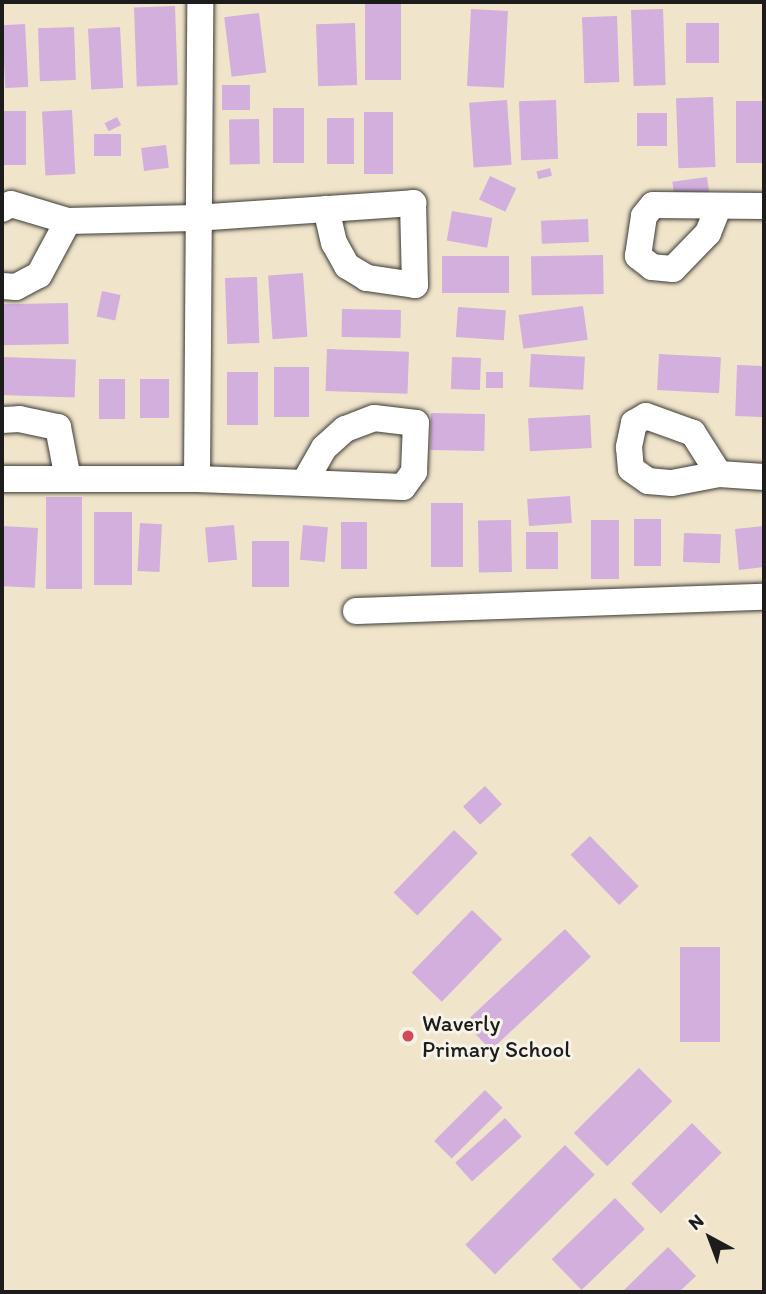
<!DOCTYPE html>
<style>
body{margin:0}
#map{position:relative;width:766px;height:1294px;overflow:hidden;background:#f0e5cb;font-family:Itim,sans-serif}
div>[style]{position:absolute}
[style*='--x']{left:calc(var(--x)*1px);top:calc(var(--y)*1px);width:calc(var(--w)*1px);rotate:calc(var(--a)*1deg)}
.building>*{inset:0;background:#d2afdd;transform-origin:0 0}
.roads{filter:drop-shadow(0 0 2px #3c3a36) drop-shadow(0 0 2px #3c3a36)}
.minor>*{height:26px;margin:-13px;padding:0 13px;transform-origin:13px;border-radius:13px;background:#fff}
.dots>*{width:19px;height:19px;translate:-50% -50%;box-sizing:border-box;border:4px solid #f7f3e8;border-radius:50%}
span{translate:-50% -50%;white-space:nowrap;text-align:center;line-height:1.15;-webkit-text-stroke:6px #f7f3e8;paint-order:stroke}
.poi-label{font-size:23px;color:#1c1c1c}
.left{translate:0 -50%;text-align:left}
.frame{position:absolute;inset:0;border:4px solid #1c1c1c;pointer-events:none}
.north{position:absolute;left:675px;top:1203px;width:70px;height:70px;-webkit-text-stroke:5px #f7f3e8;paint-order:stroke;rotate:319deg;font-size:19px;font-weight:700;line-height:28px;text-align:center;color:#1c1c1c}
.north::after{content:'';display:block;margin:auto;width:24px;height:32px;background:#1c1c1c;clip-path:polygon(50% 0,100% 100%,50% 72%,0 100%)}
</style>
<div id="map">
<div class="building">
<i style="left:365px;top:2px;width:36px;height:78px"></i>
<i style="left:175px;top:6px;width:79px;height:41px;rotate:88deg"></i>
<i style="left:471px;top:9px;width:37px;height:77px;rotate:3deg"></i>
<i style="left:663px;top:9px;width:76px;height:32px;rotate:88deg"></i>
<i style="left:259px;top:13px;width:60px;height:35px;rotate:83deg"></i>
<i style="left:617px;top:16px;width:66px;height:35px;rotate:88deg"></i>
<i style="left:355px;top:23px;width:62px;height:39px;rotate:88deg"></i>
<i style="left:686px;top:23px;width:33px;height:40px"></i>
<i style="left:25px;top:24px;width:63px;height:23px;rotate:87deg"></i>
<i style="left:74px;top:27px;width:53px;height:36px;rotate:88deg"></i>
<i style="left:120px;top:27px;width:61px;height:32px;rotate:87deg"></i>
<i style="left:222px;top:85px;width:28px;height:25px"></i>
<i style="left:713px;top:97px;width:70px;height:37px;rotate:88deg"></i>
<i style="left:507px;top:100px;width:65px;height:38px;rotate:86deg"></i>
<i style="left:556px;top:100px;width:59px;height:37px;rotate:88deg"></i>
<i style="left:736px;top:101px;width:28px;height:62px"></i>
<i style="left:273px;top:108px;width:31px;height:55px"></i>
<i style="left:72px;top:110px;width:64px;height:30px;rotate:87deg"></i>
<i style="left:2px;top:111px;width:24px;height:54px"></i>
<i style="left:364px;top:112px;width:29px;height:62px"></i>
<i style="left:637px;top:113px;width:30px;height:33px"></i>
<i style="left:117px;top:117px;width:9px;height:14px;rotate:63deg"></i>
<i style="left:327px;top:118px;width:27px;height:46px"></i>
<i style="left:259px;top:119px;width:45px;height:30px;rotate:89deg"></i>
<i style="left:94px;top:134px;width:27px;height:22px"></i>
<i style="left:166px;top:145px;width:23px;height:25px;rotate:83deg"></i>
<i style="left:550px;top:168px;width:8px;height:14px;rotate:76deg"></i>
<i style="left:490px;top:176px;width:29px;height:26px;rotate:25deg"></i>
<i style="left:707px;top:177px;width:15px;height:35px;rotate:82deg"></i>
<i style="left:452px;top:211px;width:41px;height:30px;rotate:10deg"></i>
<i style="left:588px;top:219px;width:23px;height:47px;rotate:88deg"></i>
<i style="left:603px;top:255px;width:39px;height:72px;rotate:89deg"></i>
<i style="left:442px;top:256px;width:67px;height:37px"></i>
<i style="left:303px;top:273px;width:64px;height:35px;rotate:86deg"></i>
<i style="left:257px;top:277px;width:66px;height:32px;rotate:88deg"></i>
<i style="left:102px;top:291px;width:19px;height:26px;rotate:12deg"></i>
<i style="left:68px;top:303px;width:41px;height:66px;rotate:89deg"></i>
<i style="left:583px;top:306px;width:34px;height:65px;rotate:82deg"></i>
<i style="left:458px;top:307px;width:48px;height:30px;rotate:4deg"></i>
<i style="left:342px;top:309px;width:59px;height:28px;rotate:1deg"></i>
<i style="left:327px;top:349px;width:82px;height:42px;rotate:2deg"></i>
<i style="left:531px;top:354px;width:54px;height:33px;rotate:3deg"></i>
<i style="left:659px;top:354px;width:62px;height:36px;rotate:3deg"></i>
<i style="left:2px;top:357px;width:74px;height:38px;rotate:2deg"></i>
<i style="left:452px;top:357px;width:29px;height:32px;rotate:2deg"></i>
<i style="left:737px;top:365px;width:27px;height:51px;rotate:2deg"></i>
<i style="left:309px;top:367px;width:50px;height:35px;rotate:90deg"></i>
<i style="left:227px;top:372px;width:31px;height:53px"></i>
<i style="left:486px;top:372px;width:17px;height:16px"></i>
<i style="left:99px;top:379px;width:26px;height:40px"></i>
<i style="left:140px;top:379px;width:29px;height:39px"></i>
<i style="left:431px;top:413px;width:54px;height:37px;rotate:1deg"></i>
<i style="left:590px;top:415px;width:33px;height:62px;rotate:87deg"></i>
<i style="left:570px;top:496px;width:27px;height:43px;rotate:86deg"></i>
<i style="left:46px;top:497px;width:36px;height:92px"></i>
<i style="left:463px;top:503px;width:64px;height:32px;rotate:90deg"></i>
<i style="left:94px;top:512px;width:38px;height:73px"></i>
<i style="left:634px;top:519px;width:27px;height:47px"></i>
<i style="left:511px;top:520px;width:52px;height:33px;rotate:89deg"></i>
<i style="left:591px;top:520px;width:28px;height:59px"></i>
<i style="left:341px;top:522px;width:26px;height:47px"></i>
<i style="left:140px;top:523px;width:22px;height:48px;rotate:3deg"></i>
<i style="left:234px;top:525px;width:35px;height:29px;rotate:85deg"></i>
<i style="left:303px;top:525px;width:25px;height:35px;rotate:5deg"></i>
<i style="left:2px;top:526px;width:36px;height:60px;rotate:3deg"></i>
<i style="clip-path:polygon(764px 526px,764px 567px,739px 570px,735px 529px)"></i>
<i style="left:526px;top:532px;width:32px;height:37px"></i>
<i style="left:684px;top:533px;width:37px;height:29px;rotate:2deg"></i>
<i style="left:289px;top:541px;width:46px;height:37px;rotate:90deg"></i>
<i style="left:485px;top:786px;width:25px;height:30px;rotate:47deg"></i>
<i style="left:454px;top:830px;width:33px;height:87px;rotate:44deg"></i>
<i style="left:590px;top:836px;width:70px;height:27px;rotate:46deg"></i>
<i style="left:472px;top:910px;width:42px;height:87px;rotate:44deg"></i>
<i style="left:565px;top:929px;width:38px;height:137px;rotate:47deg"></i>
<i style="left:680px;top:947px;width:40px;height:95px"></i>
<i style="left:639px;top:1068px;width:47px;height:92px;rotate:45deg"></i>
<i style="left:485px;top:1090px;width:25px;height:72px;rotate:45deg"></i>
<i style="left:505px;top:1118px;width:25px;height:67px;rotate:48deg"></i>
<i style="left:692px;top:1123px;width:42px;height:86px;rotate:45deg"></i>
<i style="left:565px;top:1145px;width:42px;height:141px;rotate:45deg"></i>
<i style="left:615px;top:1198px;width:43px;height:88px;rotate:46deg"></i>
<i style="clip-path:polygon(668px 1247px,696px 1276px,679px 1292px,622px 1292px)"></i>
</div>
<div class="roads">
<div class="minor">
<i style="--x:718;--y:208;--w:27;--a:112"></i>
<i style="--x:708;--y:233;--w:50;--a:134.2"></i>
<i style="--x:673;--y:269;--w:21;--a:-175"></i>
<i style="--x:652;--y:267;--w:18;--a:-142"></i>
<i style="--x:638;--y:256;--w:40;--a:-81.5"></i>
<i style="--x:644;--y:216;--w:14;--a:-51"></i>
<i style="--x:653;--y:205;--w:111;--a:0.5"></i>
<i style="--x:2;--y:209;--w:10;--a:-29"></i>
<i style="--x:11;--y:204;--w:59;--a:16.6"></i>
<i style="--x:68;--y:221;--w:127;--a:-1.4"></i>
<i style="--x:195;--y:218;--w:219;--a:-3.9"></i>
<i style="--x:413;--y:203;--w:82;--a:88.6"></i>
<i style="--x:415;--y:285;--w:49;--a:-171.7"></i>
<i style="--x:367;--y:278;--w:23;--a:-149"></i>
<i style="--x:347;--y:266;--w:26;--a:-119"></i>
<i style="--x:334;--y:243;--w:35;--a:-103"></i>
<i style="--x:2;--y:286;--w:14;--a:4"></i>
<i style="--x:16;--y:287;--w:26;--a:-28"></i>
<i style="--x:39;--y:275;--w:61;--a:-61.8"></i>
<i style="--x:2;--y:420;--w:17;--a:-3"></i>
<i style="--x:19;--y:419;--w:40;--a:12"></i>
<i style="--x:58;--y:427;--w:53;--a:79.1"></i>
<i style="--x:719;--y:474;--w:49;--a:-122.4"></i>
<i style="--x:693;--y:433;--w:50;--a:-160.1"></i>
<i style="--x:646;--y:416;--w:14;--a:150"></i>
<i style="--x:634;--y:423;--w:25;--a:102"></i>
<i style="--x:629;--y:447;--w:22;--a:85"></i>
<i style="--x:631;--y:469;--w:21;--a:35"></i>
<i style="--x:648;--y:481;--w:24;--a:5"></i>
<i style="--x:672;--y:483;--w:48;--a:-10.8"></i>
<i style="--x:719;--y:474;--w:45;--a:3.8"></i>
<i style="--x:2;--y:479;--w:195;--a:0"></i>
<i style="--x:197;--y:479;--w:107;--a:2.1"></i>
<i style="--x:304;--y:483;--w:99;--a:2.3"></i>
<i style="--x:403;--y:487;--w:19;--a:-54"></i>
<i style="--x:414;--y:472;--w:49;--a:-87.7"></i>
<i style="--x:416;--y:423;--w:42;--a:-173.2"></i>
<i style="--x:374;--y:418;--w:31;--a:159"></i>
<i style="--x:345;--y:429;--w:28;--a:138"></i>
<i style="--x:324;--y:448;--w:40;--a:119.7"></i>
<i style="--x:197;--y:479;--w:477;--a:-89.6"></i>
<i style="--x:356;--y:611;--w:408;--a:-2"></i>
</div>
</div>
<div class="dots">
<i style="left:408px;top:1036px;background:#d1495b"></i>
</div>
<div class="poi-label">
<span class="left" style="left:422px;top:1036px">Waverly<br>Primary School</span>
</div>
<div class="frame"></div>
<div class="north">N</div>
</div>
